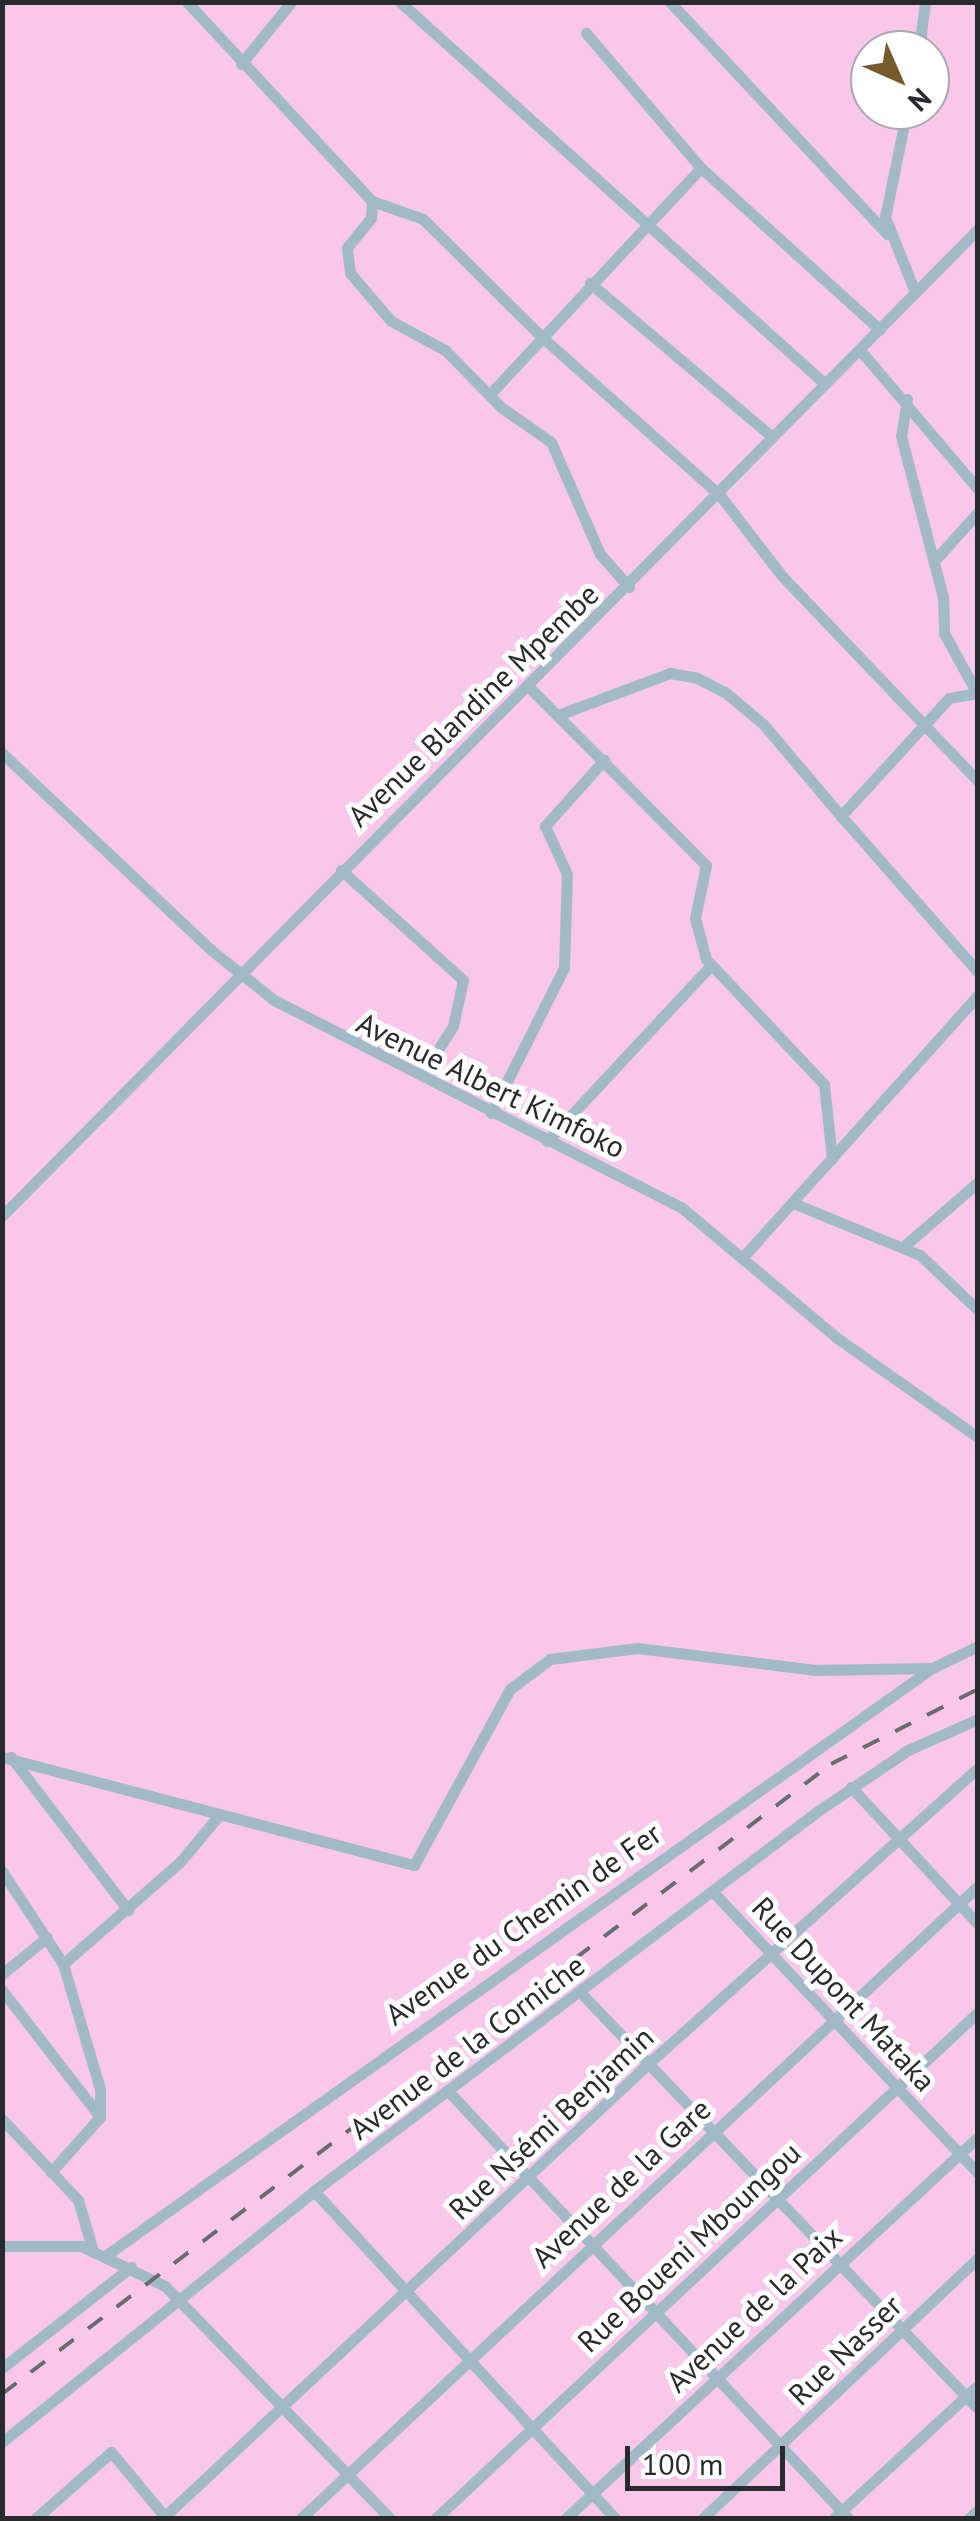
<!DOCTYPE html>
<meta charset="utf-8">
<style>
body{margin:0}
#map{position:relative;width:980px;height:2521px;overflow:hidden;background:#fafbff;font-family:"PT Sans",sans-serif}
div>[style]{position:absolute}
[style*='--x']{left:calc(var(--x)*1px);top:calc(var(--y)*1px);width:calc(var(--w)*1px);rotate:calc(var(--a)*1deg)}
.green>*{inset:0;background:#f8c7ea}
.minor>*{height:11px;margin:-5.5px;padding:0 5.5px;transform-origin:5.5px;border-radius:5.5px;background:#a2b9c7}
.rail>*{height:4px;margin-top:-2px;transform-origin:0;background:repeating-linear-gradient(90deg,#6a6b6f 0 18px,transparent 0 36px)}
span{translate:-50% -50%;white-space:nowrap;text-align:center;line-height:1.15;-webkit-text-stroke:10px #fff;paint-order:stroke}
.street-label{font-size:30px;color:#292a2d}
.frame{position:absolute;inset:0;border:5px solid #292a2d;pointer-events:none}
.north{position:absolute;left:850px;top:30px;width:100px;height:100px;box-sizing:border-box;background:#fff;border:2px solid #a9aaab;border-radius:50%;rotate:135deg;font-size:28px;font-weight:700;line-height:40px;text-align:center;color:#292a2d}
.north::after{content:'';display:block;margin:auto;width:35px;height:45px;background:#765b2d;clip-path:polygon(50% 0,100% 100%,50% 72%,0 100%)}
.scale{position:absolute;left:625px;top:2446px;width:160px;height:45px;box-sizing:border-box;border:5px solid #292a2d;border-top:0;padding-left:12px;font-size:30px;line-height:35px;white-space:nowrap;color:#292a2d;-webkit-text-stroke:8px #fff;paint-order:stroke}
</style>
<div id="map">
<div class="green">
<i style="clip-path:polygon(evenodd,3px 3px,977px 3px,977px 2518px,3px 2518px,3px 3px,870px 50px,930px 50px,930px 110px,870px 110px,870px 50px)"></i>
</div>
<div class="minor">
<i style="--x:187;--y:2;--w:272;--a:47.1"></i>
<i style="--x:372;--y:201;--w:17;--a:93"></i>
<i style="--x:371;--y:218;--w:38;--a:129"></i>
<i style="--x:347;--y:248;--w:25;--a:83"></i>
<i style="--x:350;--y:273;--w:63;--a:49.5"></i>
<i style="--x:391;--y:321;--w:61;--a:28.2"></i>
<i style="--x:445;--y:350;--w:81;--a:45.5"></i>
<i style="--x:502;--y:408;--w:60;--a:34.8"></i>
<i style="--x:551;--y:442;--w:122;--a:66.4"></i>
<i style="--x:600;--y:554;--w:44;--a:48.7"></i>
<i style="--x:400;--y:2;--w:571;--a:41.95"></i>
<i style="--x:670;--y:2;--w:318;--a:46.9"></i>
<i style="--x:586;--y:33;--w:177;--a:49.6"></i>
<i style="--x:701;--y:168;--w:241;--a:42.1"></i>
<i style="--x:919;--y:50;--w:48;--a:-82.9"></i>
<i style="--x:241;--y:64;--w:80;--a:-51.1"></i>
<i style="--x:907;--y:110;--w:109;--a:101.6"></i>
<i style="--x:885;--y:217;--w:81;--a:68.2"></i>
<i style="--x:372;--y:201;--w:54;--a:19.4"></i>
<i style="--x:423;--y:219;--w:169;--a:44.8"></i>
<i style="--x:543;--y:338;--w:235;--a:41.6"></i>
<i style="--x:719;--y:494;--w:103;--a:52.5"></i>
<i style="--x:782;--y:576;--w:284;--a:46.3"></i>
<i style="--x:590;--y:283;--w:238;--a:40.2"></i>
<i style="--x:860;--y:350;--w:182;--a:49.7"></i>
<i style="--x:490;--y:394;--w:309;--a:-47"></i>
<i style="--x:907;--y:399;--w:37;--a:99"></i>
<i style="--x:901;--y:436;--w:166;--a:75.4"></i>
<i style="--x:943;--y:597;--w:36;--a:88"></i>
<i style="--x:944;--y:633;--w:71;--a:61.3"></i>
<i style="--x:935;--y:560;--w:64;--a:-48.1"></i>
<i style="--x:527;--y:685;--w:254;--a:45.2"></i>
<i style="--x:706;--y:865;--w:54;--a:101.7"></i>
<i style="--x:695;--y:918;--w:42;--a:75"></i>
<i style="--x:706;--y:959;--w:172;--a:46.7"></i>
<i style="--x:824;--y:1084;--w:75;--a:83.9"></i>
<i style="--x:977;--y:693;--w:28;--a:170"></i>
<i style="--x:949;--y:698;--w:160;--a:132.5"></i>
<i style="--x:841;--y:816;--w:208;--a:48.7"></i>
<i style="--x:558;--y:715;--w:120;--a:-20.6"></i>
<i style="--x:670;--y:673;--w:27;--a:10"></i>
<i style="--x:697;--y:678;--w:31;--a:27"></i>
<i style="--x:725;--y:692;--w:51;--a:40.2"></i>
<i style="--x:764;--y:725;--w:119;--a:49.8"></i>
<i style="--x:2;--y:753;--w:287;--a:43.3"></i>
<i style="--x:211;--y:950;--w:80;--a:38.4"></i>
<i style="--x:274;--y:1000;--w:457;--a:27"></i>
<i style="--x:681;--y:1207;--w:204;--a:40"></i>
<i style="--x:837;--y:1338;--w:172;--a:35.1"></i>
<i style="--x:341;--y:870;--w:164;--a:42"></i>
<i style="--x:463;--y:980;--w:47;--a:102.3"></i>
<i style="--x:453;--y:1026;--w:58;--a:122.3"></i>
<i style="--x:491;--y:1113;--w:162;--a:-63.3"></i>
<i style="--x:564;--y:968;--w:94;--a:-88.2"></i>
<i style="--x:567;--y:874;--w:53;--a:-114.6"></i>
<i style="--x:545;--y:826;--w:89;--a:-48.2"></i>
<i style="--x:547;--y:1141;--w:239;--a:-47"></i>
<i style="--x:793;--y:1203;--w:137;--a:22.3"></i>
<i style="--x:920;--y:1255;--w:80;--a:43.5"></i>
<i style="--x:2;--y:1216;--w:1388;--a:-45.32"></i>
<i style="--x:903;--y:1247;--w:99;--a:-40.9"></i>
<i style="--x:743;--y:1257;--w:352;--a:-48.1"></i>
<i style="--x:2;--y:1757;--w:426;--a:14.7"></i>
<i style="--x:414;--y:1865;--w:200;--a:-61.4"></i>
<i style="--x:510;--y:1689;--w:50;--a:-36.9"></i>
<i style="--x:550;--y:1659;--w:88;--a:-7.2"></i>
<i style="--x:637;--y:1648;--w:180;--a:7"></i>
<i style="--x:816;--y:1670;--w:114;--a:-1"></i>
<i style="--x:11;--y:1757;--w:193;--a:52.6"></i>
<i style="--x:851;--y:1787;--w:187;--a:47.2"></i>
<i style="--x:2;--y:1871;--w:111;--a:56.7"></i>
<i style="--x:63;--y:1964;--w:130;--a:73.5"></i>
<i style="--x:100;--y:2089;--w:28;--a:90"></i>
<i style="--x:100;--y:2117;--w:74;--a:131.7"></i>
<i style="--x:714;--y:1893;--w:385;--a:46.7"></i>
<i style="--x:63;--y:1964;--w:155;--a:-41.1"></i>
<i style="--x:180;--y:1862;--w:62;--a:-50.2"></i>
<i style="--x:2;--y:1974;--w:58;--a:-39.4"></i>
<i style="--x:2;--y:1990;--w:160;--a:52.3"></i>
<i style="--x:582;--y:1994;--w:574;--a:46.34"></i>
<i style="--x:449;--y:2092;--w:584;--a:46.87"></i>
<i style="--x:2;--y:2119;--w:111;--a:46.8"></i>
<i style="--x:78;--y:2200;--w:53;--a:73.6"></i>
<i style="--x:314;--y:2191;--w:444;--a:47.4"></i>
<i style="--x:2;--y:2246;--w:79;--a:0"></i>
<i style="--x:81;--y:2246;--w:93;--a:25.5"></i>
<i style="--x:165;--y:2286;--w:323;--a:45.9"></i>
<i style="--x:105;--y:2256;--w:1015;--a:-35.41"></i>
<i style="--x:932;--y:1668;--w:51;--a:-25.6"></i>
<i style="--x:2;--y:2368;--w:164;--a:-38.1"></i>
<i style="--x:2;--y:2442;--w:400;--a:-38.8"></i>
<i style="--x:314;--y:2191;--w:631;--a:-37.02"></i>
<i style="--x:818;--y:1811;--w:109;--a:-34.1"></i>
<i style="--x:908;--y:1750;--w:77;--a:-23.9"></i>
<i style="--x:36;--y:2518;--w:100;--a:-41.3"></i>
<i style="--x:111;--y:2452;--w:86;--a:50.2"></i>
<i style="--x:163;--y:2518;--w:666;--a:-43.11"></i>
<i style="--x:649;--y:2063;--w:442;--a:-41.9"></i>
<i style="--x:301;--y:2518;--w:926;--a:-43.03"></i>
<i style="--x:436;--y:2518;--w:741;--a:-43.03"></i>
<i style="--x:566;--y:2518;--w:561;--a:-42.76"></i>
<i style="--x:703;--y:2518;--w:378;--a:-43.4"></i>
<i style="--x:834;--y:2518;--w:196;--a:-42.7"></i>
<i style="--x:969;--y:2518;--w:12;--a:-42"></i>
</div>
<div class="rail">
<i style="--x:2;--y:2394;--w:1041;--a:-37.23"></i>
<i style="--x:831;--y:1764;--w:165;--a:-27"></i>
</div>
<div class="street-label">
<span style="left:473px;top:705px;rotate:-44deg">Avenue Blandine Mpembe</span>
<span style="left:491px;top:1085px;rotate:26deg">Avenue Albert Kimfoko</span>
<span style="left:523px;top:1924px;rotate:-35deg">Avenue du Chemin de Fer</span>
<span style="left:844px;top:1994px;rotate:47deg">Rue Dupont Mataka</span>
<span style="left:467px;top:2047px;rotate:-37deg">Avenue de la Corniche</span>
<span style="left:551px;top:2123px;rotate:-43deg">Rue Nsémi Benjamin</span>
<span style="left:621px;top:2183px;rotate:-43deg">Avenue de la Gare</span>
<span style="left:689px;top:2247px;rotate:-43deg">Rue Boueni Mboungou</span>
<span style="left:754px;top:2309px;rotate:-43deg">Avenue de la Paix</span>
<span style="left:845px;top:2350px;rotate:-44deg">Rue Nasser</span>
</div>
<div class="frame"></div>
<div class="north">N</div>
<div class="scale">100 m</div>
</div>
